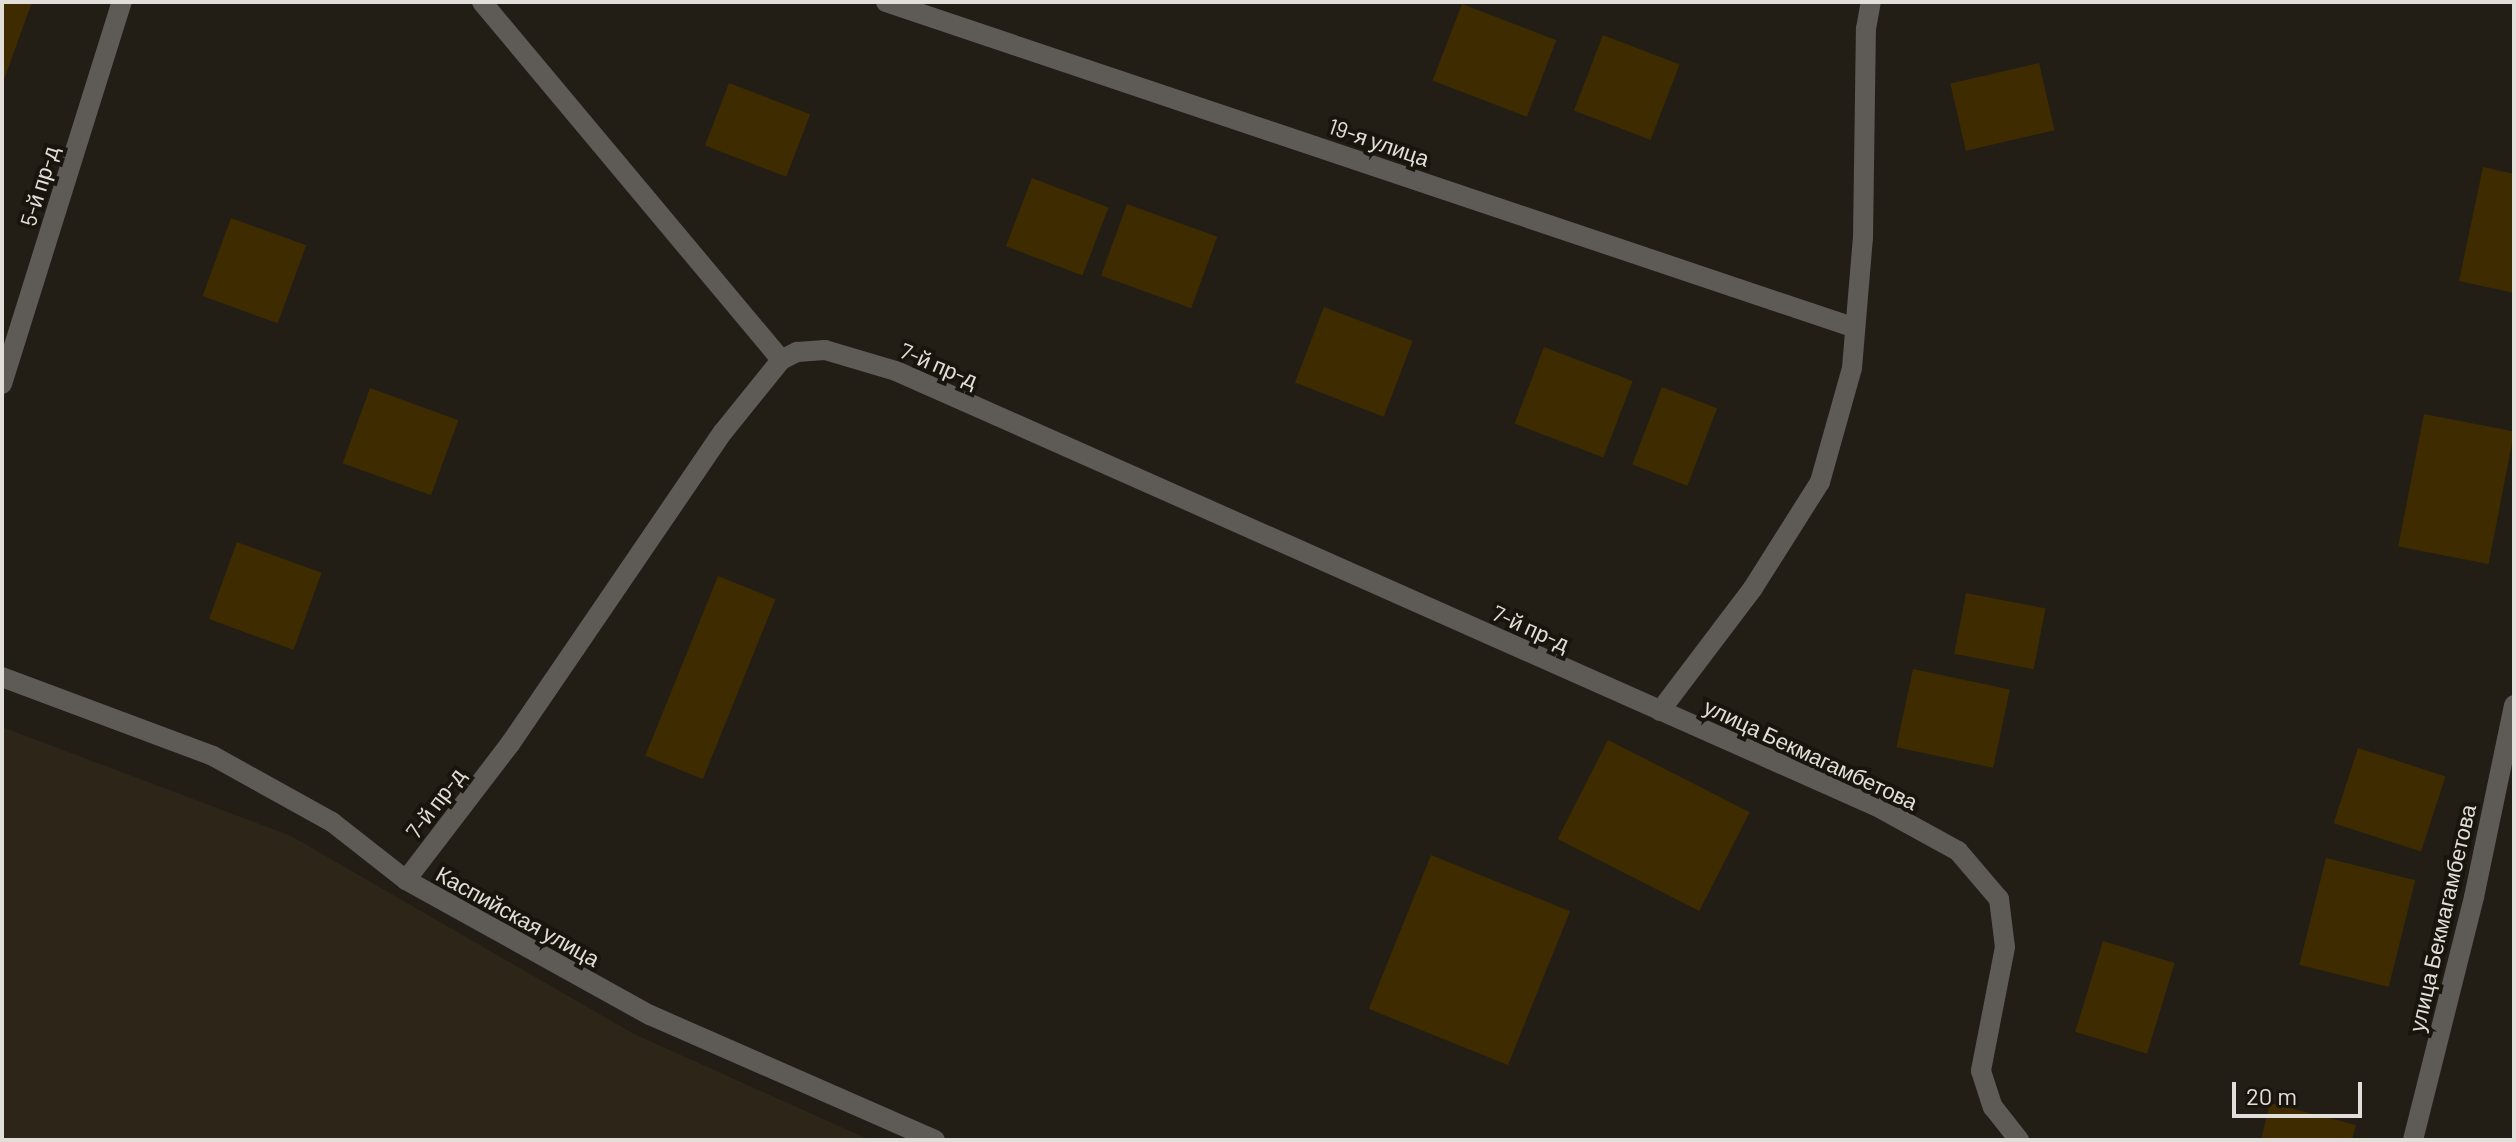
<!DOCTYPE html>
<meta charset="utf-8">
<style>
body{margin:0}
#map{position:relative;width:2516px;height:1142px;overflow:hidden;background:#221e16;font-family:Barlow,sans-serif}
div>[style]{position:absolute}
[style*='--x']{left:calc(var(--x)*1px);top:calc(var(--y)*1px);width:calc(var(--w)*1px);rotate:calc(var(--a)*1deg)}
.built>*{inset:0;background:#2d2518}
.building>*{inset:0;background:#3e2b00;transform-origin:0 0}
.minor>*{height:20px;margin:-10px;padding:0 10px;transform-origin:10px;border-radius:10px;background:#5e5b57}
span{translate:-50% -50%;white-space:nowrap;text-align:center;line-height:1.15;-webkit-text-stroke:8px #19150d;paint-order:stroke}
.street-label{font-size:22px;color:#e2dfda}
.frame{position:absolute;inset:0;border:4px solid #e2dfda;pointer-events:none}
.scale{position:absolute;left:2232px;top:1082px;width:130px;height:36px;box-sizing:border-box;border:4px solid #e2dfda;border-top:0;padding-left:10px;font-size:24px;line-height:28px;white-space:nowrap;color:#e2dfda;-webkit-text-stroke:6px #19150d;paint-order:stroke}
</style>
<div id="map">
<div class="built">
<i style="clip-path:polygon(2px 727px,291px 836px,634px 1034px,870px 1140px,2px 1140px)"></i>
</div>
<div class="building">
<i style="clip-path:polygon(2px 2px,32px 2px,5px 77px,2px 76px)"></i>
<i style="left:1462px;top:4px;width:101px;height:82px;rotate:21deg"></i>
<i style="left:1603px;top:35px;width:82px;height:81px;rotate:21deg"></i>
<i style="left:2039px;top:63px;width:69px;height:91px;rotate:77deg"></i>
<i style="left:729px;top:83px;width:87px;height:67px;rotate:21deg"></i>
<i style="clip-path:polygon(2483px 167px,2514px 174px,2514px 293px,2459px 281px)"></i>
<i style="left:1032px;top:178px;width:82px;height:73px;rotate:21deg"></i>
<i style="left:1127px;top:204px;width:96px;height:76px;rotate:20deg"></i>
<i style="left:231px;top:218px;width:80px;height:83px;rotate:20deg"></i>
<i style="left:1324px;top:307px;width:95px;height:81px;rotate:21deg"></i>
<i style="left:1544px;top:347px;width:95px;height:82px;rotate:21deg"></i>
<i style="left:1662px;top:387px;width:59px;height:83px;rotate:21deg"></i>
<i style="left:370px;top:388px;width:94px;height:80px;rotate:20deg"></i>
<i style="left:2424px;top:414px;width:92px;height:135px;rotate:11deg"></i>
<i style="left:237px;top:542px;width:90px;height:82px;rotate:20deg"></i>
<i style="left:718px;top:576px;width:62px;height:194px;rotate:22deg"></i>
<i style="left:1966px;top:593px;width:81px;height:62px;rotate:11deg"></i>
<i style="left:1913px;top:669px;width:99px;height:80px;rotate:12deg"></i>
<i style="left:1608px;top:740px;width:159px;height:111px;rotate:27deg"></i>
<i style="left:2358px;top:748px;width:92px;height:79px;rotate:18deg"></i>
<i style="left:1431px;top:855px;width:150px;height:166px;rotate:22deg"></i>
<i style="left:2326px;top:858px;width:92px;height:110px;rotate:14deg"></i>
<i style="left:2103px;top:941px;width:75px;height:95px;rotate:17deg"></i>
<i style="clip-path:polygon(2270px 1103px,2356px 1125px,2352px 1140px,2261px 1140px)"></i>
</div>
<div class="minor">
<i style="--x:482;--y:2;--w:466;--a:50.1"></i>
<i style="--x:886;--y:2;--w:1022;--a:18.59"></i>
<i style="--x:2;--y:384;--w:400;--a:-72.6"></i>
<i style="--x:2;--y:677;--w:225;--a:20.5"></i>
<i style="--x:213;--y:756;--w:136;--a:29"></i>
<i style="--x:332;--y:822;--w:94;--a:38.1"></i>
<i style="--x:406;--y:880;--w:279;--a:29"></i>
<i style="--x:650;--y:1015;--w:311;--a:23.7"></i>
<i style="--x:1660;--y:711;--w:154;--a:-52.9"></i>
<i style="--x:1753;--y:588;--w:125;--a:-57.7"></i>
<i style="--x:1820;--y:482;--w:118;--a:-74.3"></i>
<i style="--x:1852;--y:368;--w:130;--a:-85.2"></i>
<i style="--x:1863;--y:238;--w:209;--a:-89.2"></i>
<i style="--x:1866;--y:29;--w:27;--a:-80"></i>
<i style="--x:406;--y:880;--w:171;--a:-52.6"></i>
<i style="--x:510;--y:744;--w:378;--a:-55.7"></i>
<i style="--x:723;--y:432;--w:92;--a:-51.1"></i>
<i style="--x:781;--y:360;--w:18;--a:-27"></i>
<i style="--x:797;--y:352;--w:28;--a:-4"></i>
<i style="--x:825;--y:350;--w:74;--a:16.5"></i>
<i style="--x:896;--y:371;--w:1072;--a:23.94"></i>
<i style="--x:1876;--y:806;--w:94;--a:28.8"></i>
<i style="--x:1958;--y:851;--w:63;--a:49.5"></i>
<i style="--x:1999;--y:899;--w:48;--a:82.9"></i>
<i style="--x:2005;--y:947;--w:126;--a:101"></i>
<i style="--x:1981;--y:1071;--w:38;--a:72"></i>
<i style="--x:1993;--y:1107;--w:42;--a:51.8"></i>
<i style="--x:2413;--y:1140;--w:251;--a:-75.9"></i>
<i style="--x:2474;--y:897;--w:196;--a:-78.2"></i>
</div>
<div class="street-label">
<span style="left:1379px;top:142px;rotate:19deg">19-я улица</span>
<span style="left:39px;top:186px;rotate:-73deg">5-й пр-д</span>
<span style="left:939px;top:365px;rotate:23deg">7-й пр-д</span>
<span style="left:1531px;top:628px;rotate:24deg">7-й пр-д</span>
<span style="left:1811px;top:754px;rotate:25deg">улица Бекмагамбетова</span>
<span style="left:435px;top:803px;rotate:-53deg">7-й пр-д</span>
<span style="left:518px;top:916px;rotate:29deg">Каспийская улица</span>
<span style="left:2442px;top:918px;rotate:-77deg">улица Бекмагамбетова</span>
</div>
<div class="frame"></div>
<div class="scale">20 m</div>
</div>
